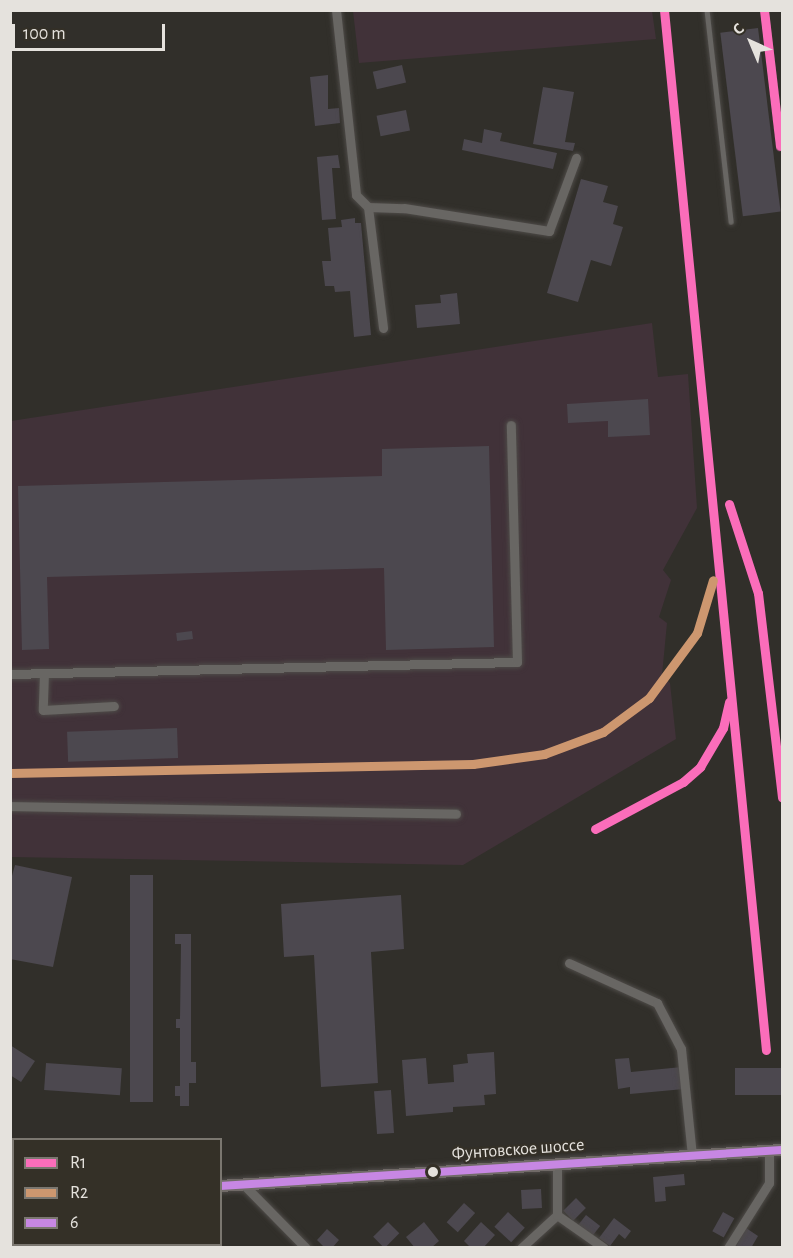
<!DOCTYPE html>
<meta charset="utf-8">
<style>
body{margin:0}
#map{position:relative;width:793px;height:1258px;overflow:hidden;background:#312f2a;font-family:"Alegreya Sans",sans-serif}
div>[style]{position:absolute}
[style*='--x']{left:calc(var(--x)*1px);top:calc(var(--y)*1px);width:calc(var(--w)*1px);rotate:calc(var(--a)*1deg)}
.industrial>*{inset:0;background:#413239}
.building>*{inset:0;background:#4c484f;transform-origin:0 0}
.roads{filter:drop-shadow(0 0 2px #4e4b48) drop-shadow(0 0 2px #4e4b48)}
.lane>*{height:4.5px;margin:-2.25px;padding:0 2.25px;transform-origin:2.25px;border-radius:2.25px;background:#686663}
.street>*{height:9px;margin:-4.5px;padding:0 4.5px;transform-origin:4.5px;border-radius:4.5px;background:#686663}
.secondary>*{height:12px;margin:-6px;padding:0 6px;transform-origin:6px;border-radius:6px;background:#706a67}
.bus-1>*{height:8px;margin:-4px;padding:0 4px;transform-origin:4px;border-radius:4px;background:#c787e3}
.rail-1>*{height:9px;margin:-4.5px;padding:0 4.5px;transform-origin:4.5px;border-radius:4.5px;background:#fb6dba}
.rail-2>*{height:9px;margin:-4.5px;padding:0 4.5px;transform-origin:4.5px;border-radius:4.5px;background:#cd976f}
.dots>*{width:16px;height:16px;translate:-50% -50%;box-sizing:border-box;border:3px solid #343027;border-radius:50%}
span{translate:-50% -50%;white-space:nowrap;text-align:center;line-height:1.15;-webkit-text-stroke:4.5px #343027;paint-order:stroke}
.street-label{font-size:18px;color:#e5e2dd}
.frame{position:absolute;inset:0;border:12px solid #e5e2dd;pointer-events:none}
.legend{position:absolute;left:12px;top:1138px;width:210px;height:108px;box-sizing:border-box;background:#343027;border:2px solid #7b7770;margin:0;padding:8px 10px;list-style:none;font-size:18px;color:#e5e2dd}
.legend li{display:flex;align-items:center;gap:12px;height:30px}
.legend b{width:30px;border:2px solid #7b7770}
.north{position:absolute;left:721px;top:12px;width:60px;height:60px;-webkit-text-stroke:4px #343027;paint-order:stroke;rotate:316deg;font-size:16px;font-weight:700;line-height:24px;text-align:center;color:#e5e2dd}
.north::after{content:'';display:block;margin:auto;width:21px;height:27px;background:#e5e2dd;clip-path:polygon(50% 0,100% 100%,50% 72%,0 100%)}
.scale{position:absolute;left:12px;top:24px;width:153px;height:27px;box-sizing:border-box;border:3px solid #e5e2dd;border-top:0;padding-left:8px;font-size:18px;line-height:21px;white-space:nowrap;color:#e5e2dd;-webkit-text-stroke:4px #343027;paint-order:stroke}
</style>
<div id="map">
<div class="industrial">
<i style="clip-path:polygon(353px 11px,652px 11px,656px 39px,359px 63px)"></i>
<i style="clip-path:polygon(652px 323px,658px 377px,688px 374px,697px 508px,663px 570px,671px 580px,659px 617px,667px 623px,662px 675px,670px 683px,676px 739px,463px 865px,11px 857px,11px 421px)"></i>
</div>
<div class="building">
<i style="left:758px;top:28px;width:185px;height:38px;rotate:83deg"></i>
<i style="left:402px;top:65px;width:18px;height:30px;rotate:77deg"></i>
<i style="clip-path:polygon(328px 75px,328px 109px,339px 108px,340px 123px,315px 126px,310px 77px)"></i>
<i style="clip-path:polygon(543px 87px,574px 92px,565px 142px,575px 143px,573px 151px,533px 144px)"></i>
<i style="left:406px;top:110px;width:21px;height:30px;rotate:79deg"></i>
<i style="clip-path:polygon(484px 129px,502px 133px,500px 141px,557px 153px,553px 169px,462px 150px,464px 139px,482px 143px)"></i>
<i style="clip-path:polygon(338px 155px,340px 168px,332px 168px,336px 219px,322px 220px,317px 157px)"></i>
<i style="clip-path:polygon(581px 179px,608px 186px,603px 202px,618px 206px,613px 224px,623px 227px,611px 266px,591px 260px,578px 302px,547px 293px)"></i>
<i style="clip-path:polygon(355px 218px,355px 223px,361px 223px,371px 335px,354px 337px,350px 291px,335px 292px,334px 286px,325px 286px,322px 261px,331px 261px,328px 228px,342px 227px,341px 220px)"></i>
<i style="clip-path:polygon(457px 293px,460px 324px,417px 328px,415px 305px,441px 303px,440px 295px)"></i>
<i style="clip-path:polygon(648px 399px,650px 435px,608px 437px,608px 421px,568px 423px,567px 404px)"></i>
<i style="clip-path:polygon(489px 446px,494px 647px,386px 650px,384px 568px,47px 577px,49px 649px,22px 650px,18px 486px,382px 476px,382px 449px)"></i>
<i style="left:192px;top:631px;width:8px;height:16px;rotate:83deg"></i>
<i style="left:177px;top:728px;width:30px;height:110px;rotate:88deg"></i>
<i style="clip-path:polygon(15px 865px,72px 877px,53px 967px,10px 959px,10px 883px)"></i>
<i style="left:130px;top:875px;width:23px;height:227px"></i>
<i style="clip-path:polygon(401px 895px,404px 949px,371px 952px,378px 1083px,321px 1087px,314px 955px,284px 957px,281px 904px)"></i>
<i style="clip-path:polygon(175px 934px,191px 934px,191px 1062px,196px 1062px,196px 1083px,189px 1083px,189px 1106px,180px 1106px,180px 1096px,175px 1096px,175px 1086px,180px 1086px,180px 1028px,176px 1028px,176px 1019px,180px 1019px,181px 944px,175px 944px)"></i>
<i style="clip-path:polygon(10px 1045px,35px 1061px,21px 1082px,10px 1075px)"></i>
<i style="clip-path:polygon(494px 1052px,496px 1094px,484px 1095px,485px 1105px,453px 1107px,453px 1112px,406px 1116px,402px 1060px,426px 1058px,428px 1084px,454px 1082px,453px 1065px,468px 1063px,467px 1054px)"></i>
<i style="clip-path:polygon(629px 1058px,631px 1072px,682px 1067px,684px 1089px,630px 1094px,630px 1087px,618px 1089px,615px 1059px)"></i>
<i style="left:46px;top:1063px;width:76px;height:27px;rotate:4deg"></i>
<i style="left:782px;top:1068px;width:27px;height:47px;rotate:90deg"></i>
<i style="left:391px;top:1090px;width:43px;height:17px;rotate:86deg"></i>
<i style="clip-path:polygon(684px 1174px,685px 1185px,665px 1187px,666px 1201px,655px 1202px,653px 1177px)"></i>
<i style="left:541px;top:1189px;width:19px;height:20px;rotate:87deg"></i>
<i style="left:576px;top:1198px;width:14px;height:18px;rotate:45deg"></i>
<i style="left:464px;top:1203px;width:15px;height:26px;rotate:42deg"></i>
<i style="left:508px;top:1212px;width:23px;height:20px;rotate:43deg"></i>
<i style="left:723px;top:1212px;width:13px;height:22px;rotate:29deg"></i>
<i style="left:586px;top:1215px;width:18px;height:14px;rotate:38deg"></i>
<i style="clip-path:polygon(614px 1218px,631px 1231px,625px 1239px,619px 1234px,610px 1246px,599px 1238px)"></i>
<i style="left:388px;top:1222px;width:16px;height:21px;rotate:45deg"></i>
<i style="clip-path:polygon(424px 1222px,439px 1241px,431px 1248px,415px 1248px,406px 1237px)"></i>
<i style="clip-path:polygon(481px 1222px,495px 1235px,483px 1248px,471px 1248px,464px 1241px)"></i>
<i style="clip-path:polygon(746px 1228px,758px 1236px,751px 1248px,735px 1248px)"></i>
<i style="clip-path:polygon(327px 1229px,339px 1240px,332px 1248px,325px 1248px,317px 1240px)"></i>
<i style="clip-path:polygon(95px 1244px,108px 1244px,93px 1248px)"></i>
<i style="clip-path:polygon(173px 1244px,186px 1244px,189px 1248px,170px 1248px)"></i>
</div>
<div class="roads">
<div class="lane">
<i style="--x:707;--y:10;--w:213;--a:83.5"></i>
</div>
<div class="street">
<i style="--x:336;--y:10;--w:186;--a:83.8"></i>
<i style="--x:356;--y:195;--w:17;--a:45"></i>
<i style="--x:368;--y:207;--w:36;--a:2"></i>
<i style="--x:404;--y:208;--w:147;--a:9"></i>
<i style="--x:549;--y:231;--w:78;--a:-69.7"></i>
<i style="--x:368;--y:207;--w:122;--a:82.9"></i>
<i style="--x:44;--y:673;--w:37;--a:92"></i>
<i style="--x:43;--y:710;--w:71;--a:-3.2"></i>
<i style="--x:10;--y:674;--w:507;--a:-1.36"></i>
<i style="--x:517;--y:662;--w:237;--a:-91.5"></i>
<i style="--x:10;--y:806;--w:446;--a:1"></i>
<i style="--x:569;--y:963;--w:97;--a:24.4"></i>
<i style="--x:657;--y:1003;--w:52;--a:62.4"></i>
<i style="--x:681;--y:1049;--w:108;--a:84.1"></i>
<i style="--x:244;--y:1185;--w:88;--a:45.5"></i>
<i style="--x:557;--y:1215;--w:57;--a:35.1"></i>
<i style="--x:135;--y:1244;--w:6;--a:45"></i>
<i style="--x:121;--y:1248;--w:4;--a:-63"></i>
<i style="--x:521;--y:1248;--w:49;--a:-42.5"></i>
<i style="--x:557;--y:1215;--w:49;--a:-90"></i>
<i style="--x:728;--y:1248;--w:77;--a:-57.8"></i>
<i style="--x:769;--y:1183;--w:32;--a:-90"></i>
</div>
<div class="secondary">
<i style="--x:10;--y:1164;--w:4;--a:14"></i>
<i style="--x:220;--y:1186;--w:563;--a:-3.67"></i>
</div>
</div>
<div class="bus-1">
<i style="--x:220;--y:1186;--w:563;--a:-3.67"></i>
</div>
<div class="rail-1">
<i style="--x:664;--y:10;--w:1045;--a:84.4"></i>
<i style="--x:764;--y:10;--w:137;--a:83.3"></i>
<i style="--x:729;--y:504;--w:94;--a:72"></i>
<i style="--x:758;--y:593;--w:206;--a:83.3"></i>
<i style="--x:595;--y:829;--w:100;--a:-28.1"></i>
<i style="--x:683;--y:782;--w:23;--a:-41"></i>
<i style="--x:700;--y:767;--w:45;--a:-59.5"></i>
<i style="--x:723;--y:728;--w:27;--a:-77"></i>
</div>
<div class="rail-2">
<i style="--x:10;--y:773;--w:463;--a:-1.1"></i>
<i style="--x:473;--y:764;--w:72;--a:-8"></i>
<i style="--x:544;--y:754;--w:63;--a:-20.4"></i>
<i style="--x:603;--y:732;--w:57;--a:-36.5"></i>
<i style="--x:649;--y:698;--w:81;--a:-53.6"></i>
<i style="--x:697;--y:633;--w:55;--a:-73.2"></i>
</div>
<div class="dots">
<i style="left:433px;top:1172px;background:#e5e2dd"></i>
</div>
<div class="street-label">
<span style="left:518px;top:1150px;rotate:-4deg">Фунтовское шоссе</span>
</div>
<div class="frame"></div>
<ul class="legend">
<li><b style="height:8px;background:#fb6dba"></b>R1</li>
<li><b style="height:8px;background:#cd976f"></b>R2</li>
<li><b style="height:8px;background:#c787e3"></b>6</li>
</ul>
<div class="north">С</div>
<div class="scale">100 m</div>
</div>
